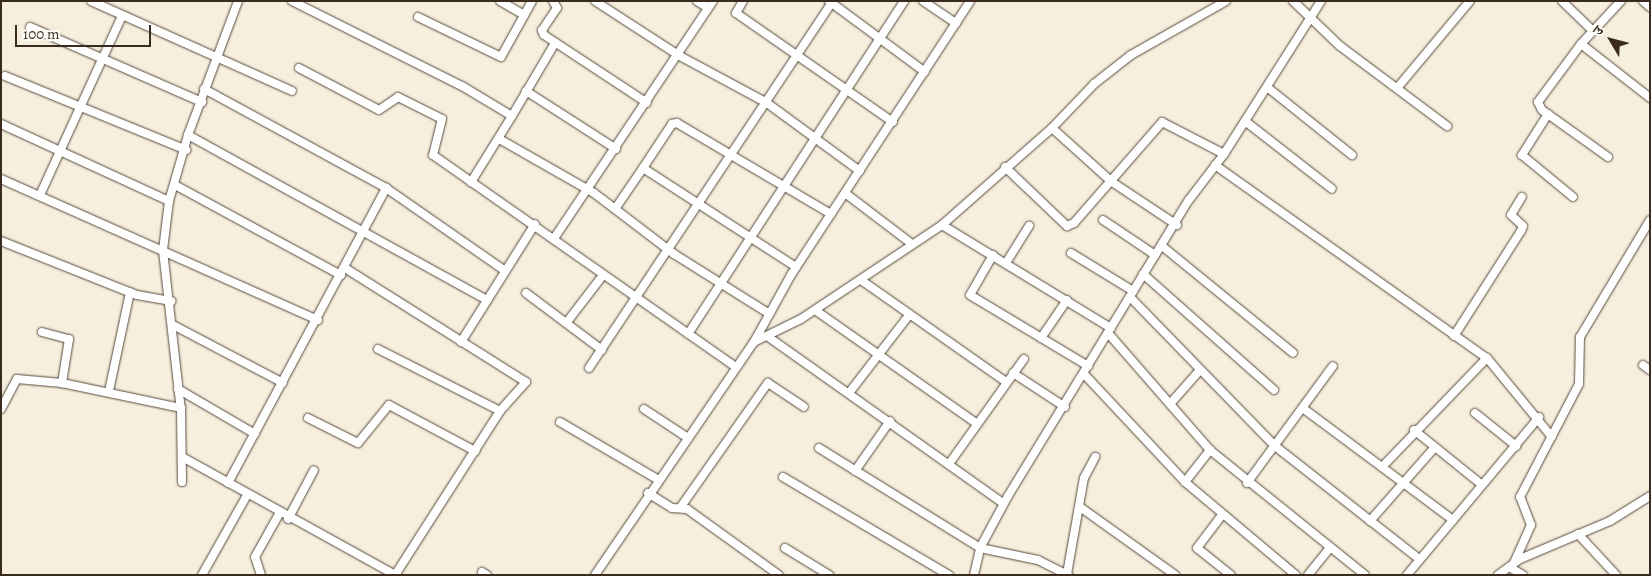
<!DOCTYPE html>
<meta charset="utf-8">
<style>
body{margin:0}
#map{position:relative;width:1651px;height:576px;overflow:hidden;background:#f7efdd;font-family:Alegreya,"Noto Serif Devanagari",serif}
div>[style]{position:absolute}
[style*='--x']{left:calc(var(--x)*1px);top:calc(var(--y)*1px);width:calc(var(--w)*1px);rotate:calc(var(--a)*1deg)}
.roads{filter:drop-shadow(0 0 1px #57483b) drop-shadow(0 0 1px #57483b)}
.street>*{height:8px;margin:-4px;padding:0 4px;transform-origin:4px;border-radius:4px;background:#fff}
span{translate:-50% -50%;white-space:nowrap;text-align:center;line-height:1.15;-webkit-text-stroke:4.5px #fdfcf7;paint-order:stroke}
.frame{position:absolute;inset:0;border:2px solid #3b2a1e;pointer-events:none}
.north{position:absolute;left:1586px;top:15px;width:50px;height:50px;-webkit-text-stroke:4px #fdfcf7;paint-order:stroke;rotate:307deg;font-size:14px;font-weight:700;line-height:20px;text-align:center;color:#3b2a1e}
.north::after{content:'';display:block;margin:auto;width:18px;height:22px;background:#3b2a1e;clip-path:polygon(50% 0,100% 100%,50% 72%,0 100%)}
.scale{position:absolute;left:15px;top:25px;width:136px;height:22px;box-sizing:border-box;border:2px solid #3b2a1e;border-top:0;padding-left:6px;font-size:15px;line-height:18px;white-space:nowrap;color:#3b2a1e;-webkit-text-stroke:4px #fdfcf7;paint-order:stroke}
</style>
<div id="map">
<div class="roads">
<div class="street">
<i style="--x:91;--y:1;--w:220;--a:24.1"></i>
<i style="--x:292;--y:1;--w:190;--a:26.6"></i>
<i style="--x:462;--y:86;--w:58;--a:31"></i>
<i style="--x:512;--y:116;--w:78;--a:121.8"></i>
<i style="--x:500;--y:1;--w:28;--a:30"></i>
<i style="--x:553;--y:1;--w:8;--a:60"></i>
<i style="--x:557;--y:8;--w:27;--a:124"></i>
<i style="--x:542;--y:30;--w:5;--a:68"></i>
<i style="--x:544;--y:35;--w:123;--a:33.4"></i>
<i style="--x:595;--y:1;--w:99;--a:33"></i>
<i style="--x:678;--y:55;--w:101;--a:28.3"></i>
<i style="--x:767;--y:103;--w:115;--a:36.2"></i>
<i style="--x:697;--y:1;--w:13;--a:32"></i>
<i style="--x:743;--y:1;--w:14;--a:120"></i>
<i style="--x:736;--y:13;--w:191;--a:34.8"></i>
<i style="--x:829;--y:1;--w:119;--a:36.5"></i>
<i style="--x:923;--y:1;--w:40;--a:34"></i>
<i style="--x:1293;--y:1;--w:65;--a:43.8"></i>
<i style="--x:1340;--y:46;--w:134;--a:36.8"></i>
<i style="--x:1562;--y:1;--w:43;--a:44.1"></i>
<i style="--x:1643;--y:1;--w:9;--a:41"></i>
<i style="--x:418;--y:17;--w:92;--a:25.7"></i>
<i style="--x:501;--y:57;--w:64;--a:-61"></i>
<i style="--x:30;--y:27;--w:188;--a:23.6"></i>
<i style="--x:1581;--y:44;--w:88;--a:38"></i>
<i style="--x:299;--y:68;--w:90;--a:27.7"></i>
<i style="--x:379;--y:110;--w:23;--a:-34"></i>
<i style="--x:398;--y:97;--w:49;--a:26.6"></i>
<i style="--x:442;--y:119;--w:37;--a:104"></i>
<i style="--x:433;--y:155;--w:370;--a:35"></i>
<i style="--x:5;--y:76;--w:196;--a:22.2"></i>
<i style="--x:1267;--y:87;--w:109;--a:38.7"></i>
<i style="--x:1398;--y:87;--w:112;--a:-50.1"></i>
<i style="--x:204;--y:89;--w:207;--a:28.5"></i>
<i style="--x:386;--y:188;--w:144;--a:34.8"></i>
<i style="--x:526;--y:91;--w:107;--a:32.8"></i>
<i style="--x:1548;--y:114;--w:49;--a:122.4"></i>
<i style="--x:1522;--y:155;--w:66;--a:39.5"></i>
<i style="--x:512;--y:116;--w:85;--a:-59.5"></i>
<i style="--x:1245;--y:121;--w:110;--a:38"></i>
<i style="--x:1;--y:124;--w:185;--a:24.6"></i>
<i style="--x:1052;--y:128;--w:81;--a:42"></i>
<i style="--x:1112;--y:182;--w:78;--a:33.5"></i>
<i style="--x:188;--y:135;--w:342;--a:28.9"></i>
<i style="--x:501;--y:140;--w:107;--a:29.7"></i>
<i style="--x:594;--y:193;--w:101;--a:37.3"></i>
<i style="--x:674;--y:254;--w:111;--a:32.1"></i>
<i style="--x:1608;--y:157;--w:81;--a:-144.5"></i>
<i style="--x:1542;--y:110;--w:9;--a:-117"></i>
<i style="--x:1538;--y:102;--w:72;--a:-53.4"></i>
<i style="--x:1581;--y:44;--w:59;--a:-47.1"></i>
<i style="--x:1215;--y:165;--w:334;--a:35.4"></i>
<i style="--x:1487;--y:358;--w:102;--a:50.6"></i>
<i style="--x:1005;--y:167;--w:86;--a:43.6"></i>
<i style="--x:1067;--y:226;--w:8;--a:-23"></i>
<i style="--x:1074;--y:223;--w:134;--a:-48.9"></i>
<i style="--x:1162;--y:122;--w:70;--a:27.3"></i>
<i style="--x:1;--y:179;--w:347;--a:24"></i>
<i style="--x:175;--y:185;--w:189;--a:28.5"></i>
<i style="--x:845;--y:193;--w:84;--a:37.3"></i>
<i style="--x:40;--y:195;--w:197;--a:-65.4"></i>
<i style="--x:615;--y:209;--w:50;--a:-55.7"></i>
<i style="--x:1103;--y:220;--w:63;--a:33.9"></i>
<i style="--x:942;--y:225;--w:198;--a:31.4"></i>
<i style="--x:555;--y:237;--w:284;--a:-56.2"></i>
<i style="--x:1;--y:241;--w:146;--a:21.7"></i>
<i style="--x:137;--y:295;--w:35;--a:10"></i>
<i style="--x:1162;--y:246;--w:169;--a:39.2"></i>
<i style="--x:1071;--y:253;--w:73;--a:31.5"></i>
<i style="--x:993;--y:255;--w:46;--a:119.9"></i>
<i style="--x:970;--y:295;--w:138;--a:31"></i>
<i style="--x:1006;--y:263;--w:44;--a:-58.1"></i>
<i style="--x:796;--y:267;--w:182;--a:-147.1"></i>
<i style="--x:643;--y:168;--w:53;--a:-56.6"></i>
<i style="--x:672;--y:124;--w:5;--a:-11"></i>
<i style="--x:677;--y:123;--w:179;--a:30.6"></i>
<i style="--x:345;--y:268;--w:214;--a:32.2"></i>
<i style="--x:526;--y:382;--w:39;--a:132"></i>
<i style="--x:500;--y:411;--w:195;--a:122.6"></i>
<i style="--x:1143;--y:274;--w:175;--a:41.5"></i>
<i style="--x:861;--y:280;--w:177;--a:35.1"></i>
<i style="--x:526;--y:293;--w:95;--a:36.9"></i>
<i style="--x:1130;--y:297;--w:208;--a:45.8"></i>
<i style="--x:1275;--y:446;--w:183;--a:38.1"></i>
<i style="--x:815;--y:310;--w:198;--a:35.1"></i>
<i style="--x:567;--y:322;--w:59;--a:-52.5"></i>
<i style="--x:173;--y:325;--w:124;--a:27.8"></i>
<i style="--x:42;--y:332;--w:28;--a:15"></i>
<i style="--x:69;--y:339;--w:45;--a:99"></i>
<i style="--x:62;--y:383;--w:122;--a:11.9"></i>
<i style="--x:1108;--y:333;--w:155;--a:48.9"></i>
<i style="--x:1210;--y:450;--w:199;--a:38.9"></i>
<i style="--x:688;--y:334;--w:397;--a:-57"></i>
<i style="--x:767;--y:336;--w:289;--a:35.3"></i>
<i style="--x:1454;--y:336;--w:125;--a:-57.5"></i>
<i style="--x:1521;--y:231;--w:5;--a:-68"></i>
<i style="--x:1523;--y:226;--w:16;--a:-137"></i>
<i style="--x:1511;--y:215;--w:21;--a:-59"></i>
<i style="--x:1041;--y:338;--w:46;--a:-55.6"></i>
<i style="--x:461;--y:342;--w:139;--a:-57.9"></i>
<i style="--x:754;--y:342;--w:52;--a:-26.1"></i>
<i style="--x:801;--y:319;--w:169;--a:-33.7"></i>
<i style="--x:942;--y:225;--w:147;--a:-41.4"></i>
<i style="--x:1052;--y:128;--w:61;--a:-46.3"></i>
<i style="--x:1094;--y:84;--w:47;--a:-38.1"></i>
<i style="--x:1131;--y:55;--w:109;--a:-29.6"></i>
<i style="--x:378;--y:349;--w:137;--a:26.9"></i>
<i style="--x:1643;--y:365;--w:9;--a:36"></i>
<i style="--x:589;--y:368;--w:441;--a:-56.4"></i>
<i style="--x:1013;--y:373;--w:62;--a:33.2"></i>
<i style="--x:1084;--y:374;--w:148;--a:46.9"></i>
<i style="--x:1185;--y:482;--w:145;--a:40"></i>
<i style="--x:178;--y:389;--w:89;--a:30.3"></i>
<i style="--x:109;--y:391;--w:101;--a:-78"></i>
<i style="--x:849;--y:393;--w:98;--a:-52.4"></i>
<i style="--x:1170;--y:404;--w:45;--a:-48.6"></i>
<i style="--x:1;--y:409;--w:34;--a:-62"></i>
<i style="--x:17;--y:379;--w:45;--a:5.1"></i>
<i style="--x:644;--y:409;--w:53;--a:33.4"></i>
<i style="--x:1304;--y:409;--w:186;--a:36.7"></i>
<i style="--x:1475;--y:413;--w:53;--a:38.8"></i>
<i style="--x:308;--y:418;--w:56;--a:26.6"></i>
<i style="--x:358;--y:443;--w:49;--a:-50.8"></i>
<i style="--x:389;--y:405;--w:98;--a:28.1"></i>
<i style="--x:560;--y:422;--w:113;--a:30.4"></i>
<i style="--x:1414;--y:430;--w:86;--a:38.9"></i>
<i style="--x:819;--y:448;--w:190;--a:31.8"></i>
<i style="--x:980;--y:548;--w:59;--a:11.7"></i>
<i style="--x:1038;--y:560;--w:34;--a:27"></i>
<i style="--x:184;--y:458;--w:241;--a:29"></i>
<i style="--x:949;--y:464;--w:129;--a:-54.5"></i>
<i style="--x:1382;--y:467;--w:151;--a:-46.1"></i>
<i style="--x:855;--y:471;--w:61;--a:-55"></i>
<i style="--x:783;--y:477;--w:193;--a:30.6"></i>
<i style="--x:182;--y:482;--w:71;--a:-90.8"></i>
<i style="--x:181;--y:411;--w:162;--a:-96.4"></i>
<i style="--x:163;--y:250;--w:49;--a:-83"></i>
<i style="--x:169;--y:201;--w:69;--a:-73.9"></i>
<i style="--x:188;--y:135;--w:143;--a:-69.5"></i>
<i style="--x:1185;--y:482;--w:41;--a:-52"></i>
<i style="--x:228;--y:483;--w:335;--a:-61.8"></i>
<i style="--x:1247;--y:483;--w:145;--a:-53.7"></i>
<i style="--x:648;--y:493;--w:28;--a:32"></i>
<i style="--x:672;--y:508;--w:15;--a:4"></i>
<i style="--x:687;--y:509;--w:113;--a:35.7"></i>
<i style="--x:1080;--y:507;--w:117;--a:35.6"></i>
<i style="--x:680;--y:508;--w:153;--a:-54.9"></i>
<i style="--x:768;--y:383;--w:43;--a:33.7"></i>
<i style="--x:1222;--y:515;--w:41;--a:127.1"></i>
<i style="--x:1197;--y:548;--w:43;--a:38.5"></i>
<i style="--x:288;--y:519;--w:55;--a:-62"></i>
<i style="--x:1370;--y:521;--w:98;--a:-48.7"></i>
<i style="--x:1578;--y:534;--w:56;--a:47.2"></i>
<i style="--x:785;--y:548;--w:52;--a:31.5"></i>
<i style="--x:1514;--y:563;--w:42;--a:-65.9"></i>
<i style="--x:1531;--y:525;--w:30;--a:-111"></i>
<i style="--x:1520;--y:497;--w:127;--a:-62.4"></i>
<i style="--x:1579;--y:384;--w:47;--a:-88.8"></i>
<i style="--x:1580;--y:337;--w:136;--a:-59.1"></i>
<i style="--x:1509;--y:567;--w:16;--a:30"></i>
<i style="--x:482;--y:572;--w:6;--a:31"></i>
<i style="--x:1067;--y:574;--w:97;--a:-80"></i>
<i style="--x:1084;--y:478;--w:24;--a:-62"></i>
<i style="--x:202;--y:575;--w:92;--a:-60.6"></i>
<i style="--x:261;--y:575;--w:19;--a:-108"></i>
<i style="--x:255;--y:557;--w:49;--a:-60.8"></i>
<i style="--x:595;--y:575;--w:282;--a:-55.7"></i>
<i style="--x:754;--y:342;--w:77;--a:-61.1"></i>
<i style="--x:791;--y:275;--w:327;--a:-56.8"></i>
<i style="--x:974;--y:575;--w:28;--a:-77"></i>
<i style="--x:980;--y:548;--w:59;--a:-61.7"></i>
<i style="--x:1008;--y:496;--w:347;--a:-58.6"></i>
<i style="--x:1189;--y:200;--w:58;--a:-52.7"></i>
<i style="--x:1224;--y:154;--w:181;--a:-57.6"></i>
<i style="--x:1308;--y:575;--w:33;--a:-51"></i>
<i style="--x:1407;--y:575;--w:206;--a:-50.1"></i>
<i style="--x:1498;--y:575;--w:27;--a:-36"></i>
<i style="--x:1520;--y:559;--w:98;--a:-22.9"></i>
<i style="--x:1610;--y:521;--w:47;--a:-32"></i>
</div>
</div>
<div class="frame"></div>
<div class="north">उ</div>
<div class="scale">100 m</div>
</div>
